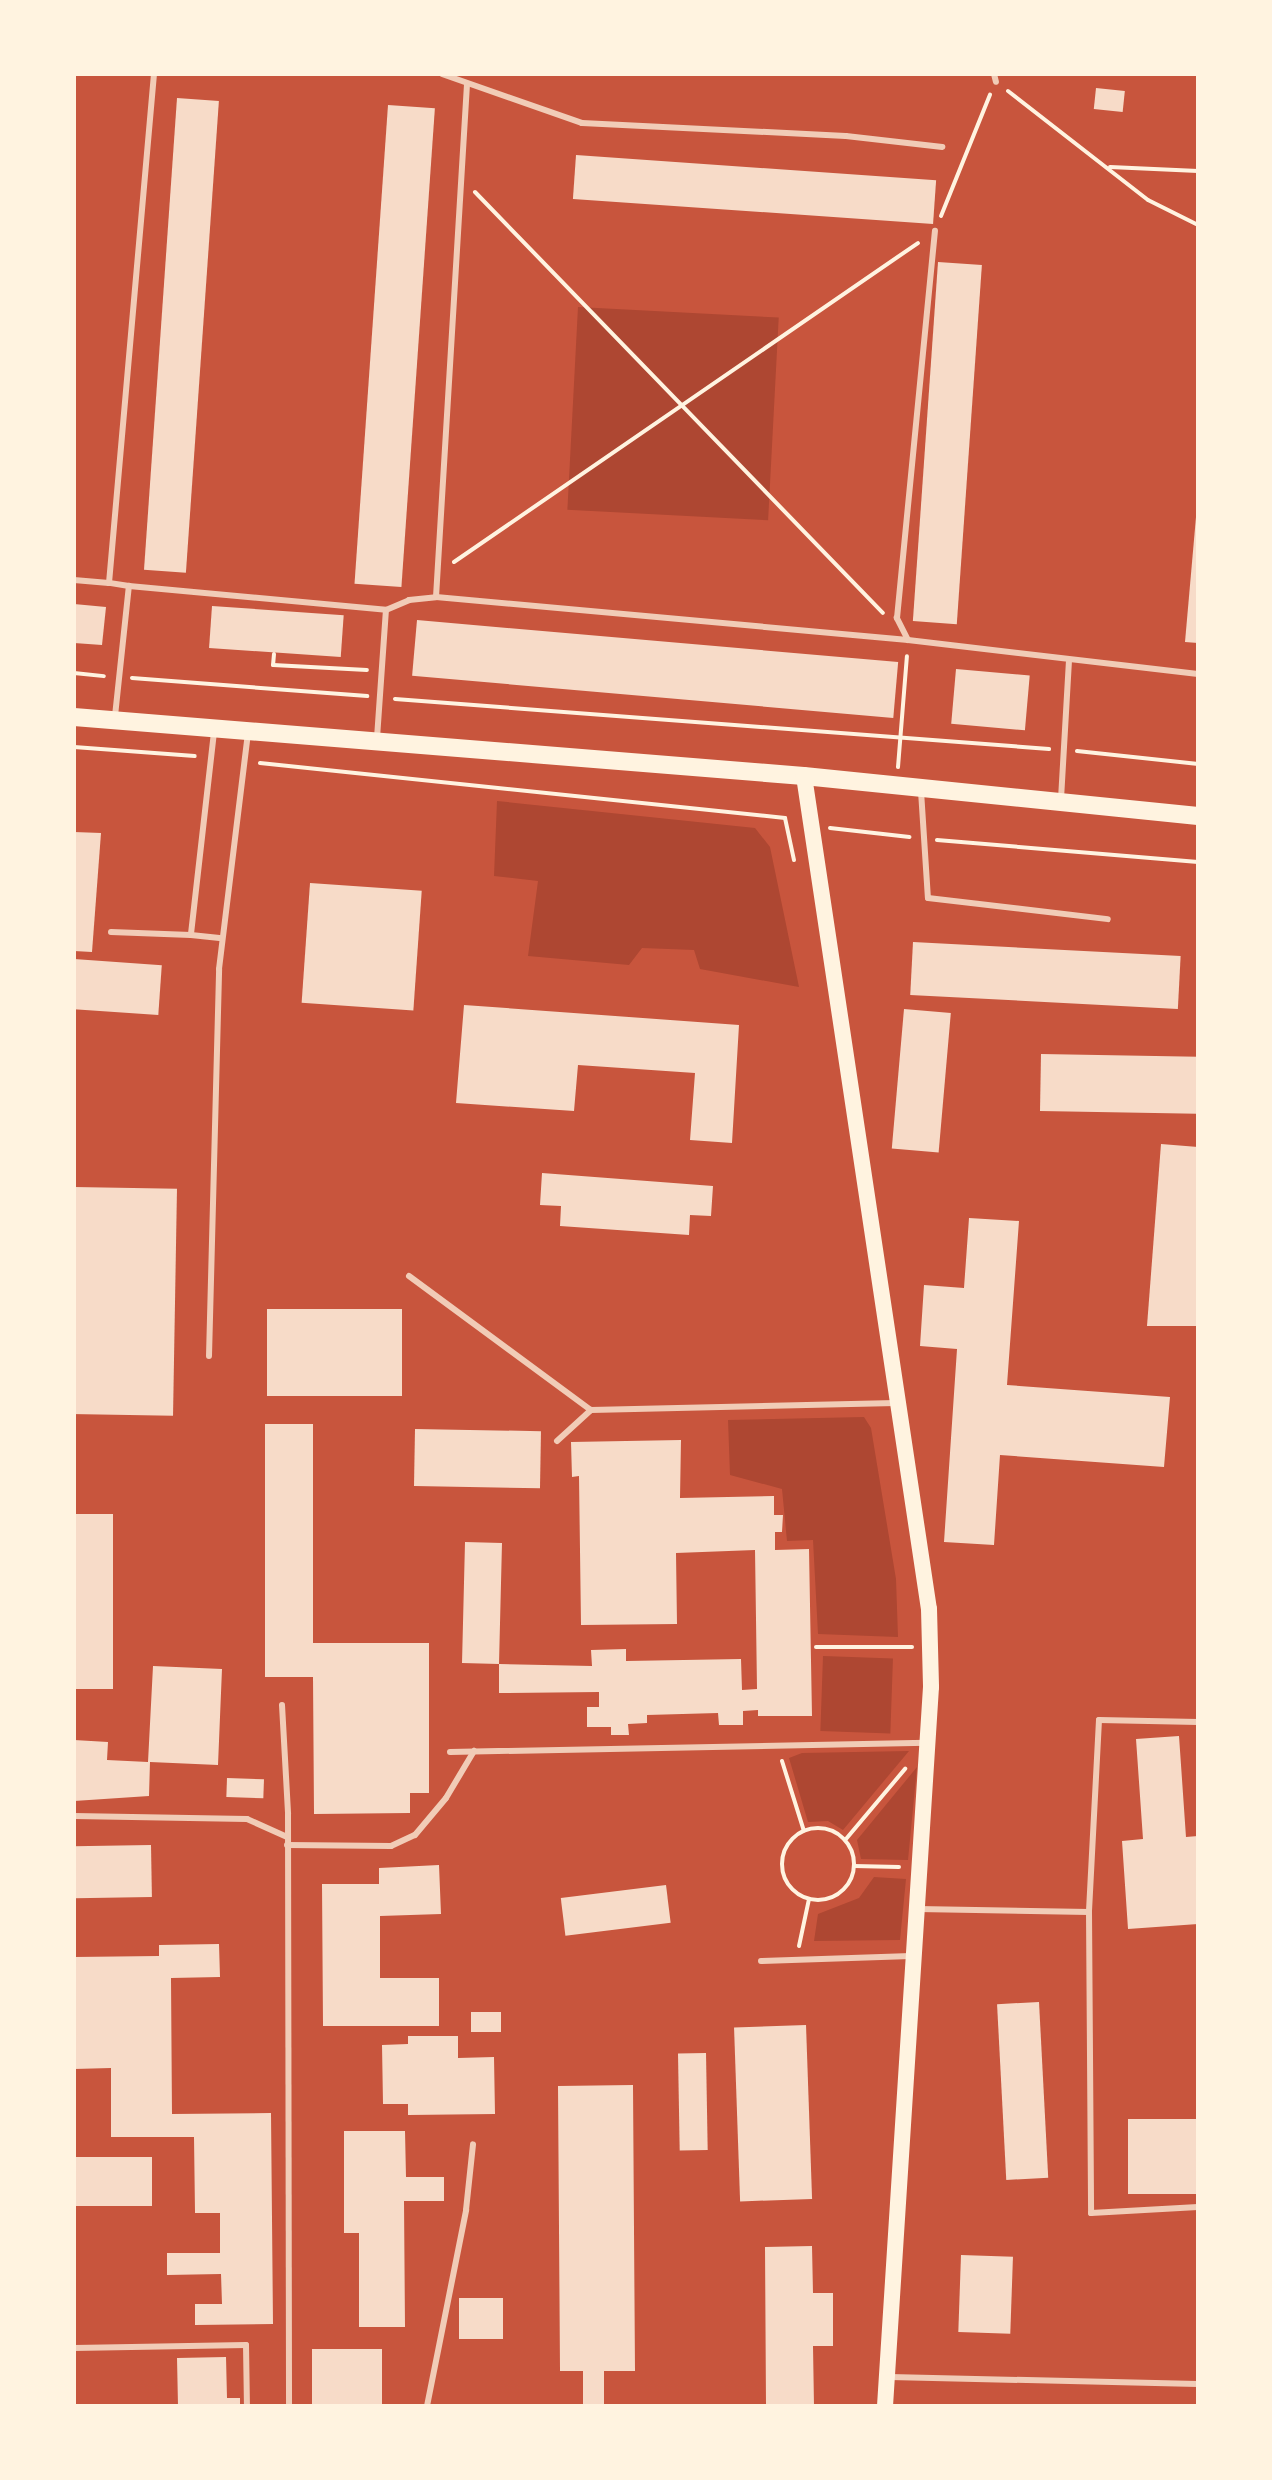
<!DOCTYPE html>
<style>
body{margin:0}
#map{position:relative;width:1272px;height:2480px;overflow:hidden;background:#c8553d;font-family:"Source Sans 3",sans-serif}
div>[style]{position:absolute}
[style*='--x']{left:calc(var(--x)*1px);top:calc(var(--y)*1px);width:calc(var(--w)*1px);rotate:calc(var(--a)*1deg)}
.green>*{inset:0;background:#ae4732;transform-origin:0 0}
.building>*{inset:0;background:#f7dbc8;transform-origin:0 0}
.path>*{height:4px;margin:-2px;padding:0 2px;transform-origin:2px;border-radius:2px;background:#fff3e0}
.path>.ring{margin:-2px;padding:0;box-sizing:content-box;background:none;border:4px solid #fff3e0;border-radius:50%}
.service>*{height:6px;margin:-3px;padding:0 3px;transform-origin:3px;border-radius:3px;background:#f1ccb7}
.secondary>*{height:16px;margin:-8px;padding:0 8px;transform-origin:8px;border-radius:8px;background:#fff3e0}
.primary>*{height:18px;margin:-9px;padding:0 9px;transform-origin:9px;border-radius:9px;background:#fff3e0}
span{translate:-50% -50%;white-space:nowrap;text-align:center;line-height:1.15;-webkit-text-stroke:6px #fff3e0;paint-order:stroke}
.frame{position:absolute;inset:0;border:76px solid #fff3e0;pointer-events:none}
</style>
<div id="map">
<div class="green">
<i style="left:578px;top:307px;width:201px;height:203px;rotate:3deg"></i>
<i style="clip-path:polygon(497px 801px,755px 828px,770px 847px,799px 987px,700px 969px,694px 950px,642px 948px,629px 965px,528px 956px,538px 881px,494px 876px)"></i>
<i style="clip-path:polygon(864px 1417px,871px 1428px,896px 1579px,898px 1637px,818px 1634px,813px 1540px,787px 1541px,782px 1489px,730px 1475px,728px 1420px)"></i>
<i style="left:823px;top:1656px;width:70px;height:75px;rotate:2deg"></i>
<i style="clip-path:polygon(909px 1751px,843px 1830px,828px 1821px,808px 1822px,789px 1758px,802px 1753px)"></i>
<i style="clip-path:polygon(917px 1767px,908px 1860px,861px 1859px,857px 1840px)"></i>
<i style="clip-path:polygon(874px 1877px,906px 1879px,900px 1940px,814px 1941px,818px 1914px,859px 1898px)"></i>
</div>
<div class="building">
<i style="left:1096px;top:88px;width:29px;height:21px;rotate:6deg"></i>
<i style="left:177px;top:98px;width:42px;height:473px;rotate:4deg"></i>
<i style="left:388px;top:105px;width:47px;height:480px;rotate:4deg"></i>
<i style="left:576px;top:155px;width:361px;height:44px;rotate:4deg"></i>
<i style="left:938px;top:262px;width:44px;height:360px;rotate:4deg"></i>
<i style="clip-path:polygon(1196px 517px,1198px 517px,1198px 643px,1185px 642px)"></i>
<i style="clip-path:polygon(74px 604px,106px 607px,102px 645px,74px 643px)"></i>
<i style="left:212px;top:606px;width:132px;height:42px;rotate:4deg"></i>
<i style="left:417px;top:620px;width:483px;height:56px;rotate:5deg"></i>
<i style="left:956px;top:669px;width:74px;height:55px;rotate:5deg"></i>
<i style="clip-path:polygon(74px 832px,101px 833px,92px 952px,74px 951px)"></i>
<i style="left:310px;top:883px;width:112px;height:120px;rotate:4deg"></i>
<i style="left:913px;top:942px;width:268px;height:53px;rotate:3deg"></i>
<i style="left:74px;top:959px;width:88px;height:50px;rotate:4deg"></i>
<i style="clip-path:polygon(464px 1005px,739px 1025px,732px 1143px,690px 1140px,695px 1073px,578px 1065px,574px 1111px,456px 1103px)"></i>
<i style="left:904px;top:1009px;width:47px;height:140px;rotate:5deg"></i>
<i style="left:1041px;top:1054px;width:157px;height:57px;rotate:1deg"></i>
<i style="clip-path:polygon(1161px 1144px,1198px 1147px,1198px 1326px,1147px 1326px)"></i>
<i style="clip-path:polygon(542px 1173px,713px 1186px,711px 1216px,690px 1215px,689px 1235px,560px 1226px,561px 1206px,540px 1205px)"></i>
<i style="left:74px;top:1187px;width:103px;height:227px;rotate:1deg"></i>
<i style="clip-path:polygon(969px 1218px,1019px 1221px,1007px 1385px,1170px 1397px,1164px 1467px,1000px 1455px,994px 1545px,944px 1542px,957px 1349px,920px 1346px,924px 1285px,964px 1288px)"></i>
<i style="left:267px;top:1309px;width:135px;height:87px"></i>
<i style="clip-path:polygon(265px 1424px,313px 1424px,313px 1643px,429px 1643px,429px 1793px,410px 1793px,410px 1813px,314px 1814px,313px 1677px,265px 1677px)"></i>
<i style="left:415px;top:1429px;width:126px;height:57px;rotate:1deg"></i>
<i style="clip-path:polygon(681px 1440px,680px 1498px,774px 1496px,774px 1515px,783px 1515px,782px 1532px,775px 1532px,775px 1550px,809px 1549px,812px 1716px,758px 1716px,758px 1710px,743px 1711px,743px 1725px,719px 1725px,718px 1713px,647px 1715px,647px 1723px,628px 1724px,629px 1735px,611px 1735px,611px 1727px,587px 1727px,587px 1707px,599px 1707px,599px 1692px,499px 1693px,499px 1664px,462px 1663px,465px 1542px,502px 1543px,499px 1664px,592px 1666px,591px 1650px,626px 1649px,626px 1661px,741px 1659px,742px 1690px,757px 1689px,755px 1550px,676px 1553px,677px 1624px,581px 1625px,579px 1476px,572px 1477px,571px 1442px)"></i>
<i style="left:74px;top:1514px;width:39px;height:175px"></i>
<i style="clip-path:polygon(153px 1666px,222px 1669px,218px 1765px,150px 1762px,149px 1796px,74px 1801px,74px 1740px,108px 1742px,107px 1760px,148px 1762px)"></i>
<i style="clip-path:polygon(1179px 1736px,1186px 1837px,1198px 1836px,1198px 1924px,1128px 1929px,1122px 1841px,1143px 1839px,1136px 1739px)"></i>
<i style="left:227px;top:1778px;width:37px;height:19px;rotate:2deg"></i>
<i style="left:151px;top:1845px;width:52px;height:77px;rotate:89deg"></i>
<i style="clip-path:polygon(439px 1865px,441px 1914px,380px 1916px,380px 1978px,439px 1978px,439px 2026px,323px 2026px,322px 1884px,379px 1884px,379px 1868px)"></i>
<i style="left:666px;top:1885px;width:38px;height:106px;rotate:83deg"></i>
<i style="clip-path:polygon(219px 1944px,220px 1977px,171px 1978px,172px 2114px,271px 2113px,273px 2324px,195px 2325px,195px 2304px,222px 2304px,221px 2274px,167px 2275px,167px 2253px,220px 2253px,220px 2213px,195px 2213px,194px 2137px,111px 2137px,111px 2068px,74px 2069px,74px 1957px,159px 1956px,159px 1945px)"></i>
<i style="left:1039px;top:2002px;width:176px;height:42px;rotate:87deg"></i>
<i style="left:471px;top:2012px;width:30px;height:20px"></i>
<i style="left:806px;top:2025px;width:174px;height:72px;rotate:88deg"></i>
<i style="clip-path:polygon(408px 2036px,458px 2036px,458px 2058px,494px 2057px,495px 2114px,408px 2115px,408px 2104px,383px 2104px,382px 2045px,408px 2044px)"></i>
<i style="left:706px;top:2053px;width:97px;height:28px;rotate:89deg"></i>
<i style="clip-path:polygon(633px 2085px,635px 2371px,604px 2371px,604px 2406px,583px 2406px,583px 2371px,560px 2371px,558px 2086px)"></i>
<i style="left:1198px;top:2119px;width:75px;height:70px;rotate:90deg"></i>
<i style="clip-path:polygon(344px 2131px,405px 2131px,406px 2177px,444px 2177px,444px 2201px,404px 2201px,405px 2327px,359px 2327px,359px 2233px,344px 2233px)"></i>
<i style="left:74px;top:2157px;width:78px;height:49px"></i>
<i style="clip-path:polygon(812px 2246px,813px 2293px,833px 2293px,833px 2346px,813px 2346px,814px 2406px,766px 2406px,765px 2247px)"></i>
<i style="left:961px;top:2255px;width:52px;height:77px;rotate:2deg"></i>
<i style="left:459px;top:2298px;width:44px;height:41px"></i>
<i style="left:382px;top:2349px;width:57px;height:70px;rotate:90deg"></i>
<i style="clip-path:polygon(226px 2357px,227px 2398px,240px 2398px,240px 2406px,178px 2406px,177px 2358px)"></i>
</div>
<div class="path">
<i style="--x:1008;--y:91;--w:177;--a:37.9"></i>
<i style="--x:1148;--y:200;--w:56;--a:26.6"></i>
<i style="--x:1110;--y:167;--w:88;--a:2.6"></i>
<i style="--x:475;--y:192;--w:586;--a:45.9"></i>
<i style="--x:941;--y:216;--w:131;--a:-68"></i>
<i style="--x:454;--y:562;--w:563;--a:-34.51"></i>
<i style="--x:274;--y:654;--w:11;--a:95"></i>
<i style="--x:273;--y:665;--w:94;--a:3"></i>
<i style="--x:74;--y:673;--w:30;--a:6"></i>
<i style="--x:132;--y:678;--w:236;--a:4.4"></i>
<i style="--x:395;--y:699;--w:656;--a:4.37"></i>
<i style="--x:74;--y:747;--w:121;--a:4.3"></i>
<i style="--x:1077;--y:751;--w:122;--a:6.1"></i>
<i style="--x:260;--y:763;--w:528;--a:5.98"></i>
<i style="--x:785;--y:818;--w:43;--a:77.9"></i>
<i style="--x:898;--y:767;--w:111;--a:-85.4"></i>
<i style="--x:830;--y:828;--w:80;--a:6.5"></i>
<i style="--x:937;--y:840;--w:262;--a:4.8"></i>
<i style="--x:816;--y:1647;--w:96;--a:0"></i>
<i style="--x:782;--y:1761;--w:73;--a:72.6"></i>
<i class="ring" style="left:782px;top:1828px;width:68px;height:68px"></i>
<i style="--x:846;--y:1839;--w:92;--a:-49.9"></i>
<i style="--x:854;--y:1866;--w:45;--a:1.3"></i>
<i style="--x:799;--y:1946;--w:48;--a:-78"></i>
</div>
<div class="service">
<i style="--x:442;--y:74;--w:148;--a:19.3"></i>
<i style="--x:582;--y:123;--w:264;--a:2.8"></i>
<i style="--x:846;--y:136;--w:97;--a:6.5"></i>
<i style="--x:994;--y:74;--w:8;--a:76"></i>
<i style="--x:74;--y:580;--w:35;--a:5"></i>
<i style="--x:129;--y:586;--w:258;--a:5.3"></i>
<i style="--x:436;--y:597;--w:514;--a:-86.54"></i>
<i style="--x:908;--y:640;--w:292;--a:6.7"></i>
<i style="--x:115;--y:716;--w:131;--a:-83.9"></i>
<i style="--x:129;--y:586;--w:20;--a:-171"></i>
<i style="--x:109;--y:583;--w:511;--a:-84.95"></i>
<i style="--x:214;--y:732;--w:204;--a:96.5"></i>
<i style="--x:191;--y:935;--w:31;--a:6"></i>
<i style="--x:377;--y:738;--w:128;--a:-86"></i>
<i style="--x:386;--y:610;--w:25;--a:-23"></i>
<i style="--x:409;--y:600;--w:27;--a:-6"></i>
<i style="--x:436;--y:597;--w:474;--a:5.2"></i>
<i style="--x:908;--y:640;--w:25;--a:-117"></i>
<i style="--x:897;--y:618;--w:389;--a:-84.4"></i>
<i style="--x:921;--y:791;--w:107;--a:86.3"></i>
<i style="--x:928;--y:898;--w:181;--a:6.7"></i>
<i style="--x:1061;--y:799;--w:137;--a:-86.7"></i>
<i style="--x:111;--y:932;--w:80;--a:2.1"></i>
<i style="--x:409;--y:1276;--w:226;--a:36.4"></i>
<i style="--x:591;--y:1410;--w:305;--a:-1.3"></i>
<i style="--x:209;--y:1356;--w:387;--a:-88.5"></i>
<i style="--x:219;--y:969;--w:238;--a:-83"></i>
<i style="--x:557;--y:1441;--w:46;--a:-42.4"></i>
<i style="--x:282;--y:1705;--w:109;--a:86.8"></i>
<i style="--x:288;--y:1814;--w:592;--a:89.9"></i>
<i style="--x:1198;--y:1722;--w:99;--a:-178.8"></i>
<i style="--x:1099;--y:1720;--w:192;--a:93"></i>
<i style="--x:1089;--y:1912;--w:301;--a:89.6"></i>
<i style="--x:1091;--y:2213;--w:107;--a:-3.2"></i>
<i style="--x:450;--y:1752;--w:477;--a:-1.1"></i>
<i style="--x:74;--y:1816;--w:173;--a:1"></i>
<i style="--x:247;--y:1819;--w:44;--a:24.2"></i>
<i style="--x:287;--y:1845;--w:104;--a:0.6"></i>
<i style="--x:391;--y:1846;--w:26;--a:-25"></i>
<i style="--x:415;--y:1835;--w:48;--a:-50"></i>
<i style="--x:446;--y:1798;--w:55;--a:-59.2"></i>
<i style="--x:918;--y:1909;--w:171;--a:1"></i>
<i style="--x:761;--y:1961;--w:150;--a:-1.9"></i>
<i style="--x:74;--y:2348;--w:172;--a:-1"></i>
<i style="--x:246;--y:2345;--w:61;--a:89.1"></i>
<i style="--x:890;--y:2377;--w:308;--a:1.3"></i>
<i style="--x:427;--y:2406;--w:200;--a:-78.7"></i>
<i style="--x:466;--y:2210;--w:66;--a:-83.9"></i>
</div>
<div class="secondary">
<i style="--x:804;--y:776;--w:842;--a:81.47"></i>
<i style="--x:929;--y:1609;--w:78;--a:88.5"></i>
<i style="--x:931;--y:1687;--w:720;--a:93.66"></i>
</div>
<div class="primary">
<i style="--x:74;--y:717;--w:732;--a:4.62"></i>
<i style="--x:804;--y:776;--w:396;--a:5.8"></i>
</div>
<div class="frame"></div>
</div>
